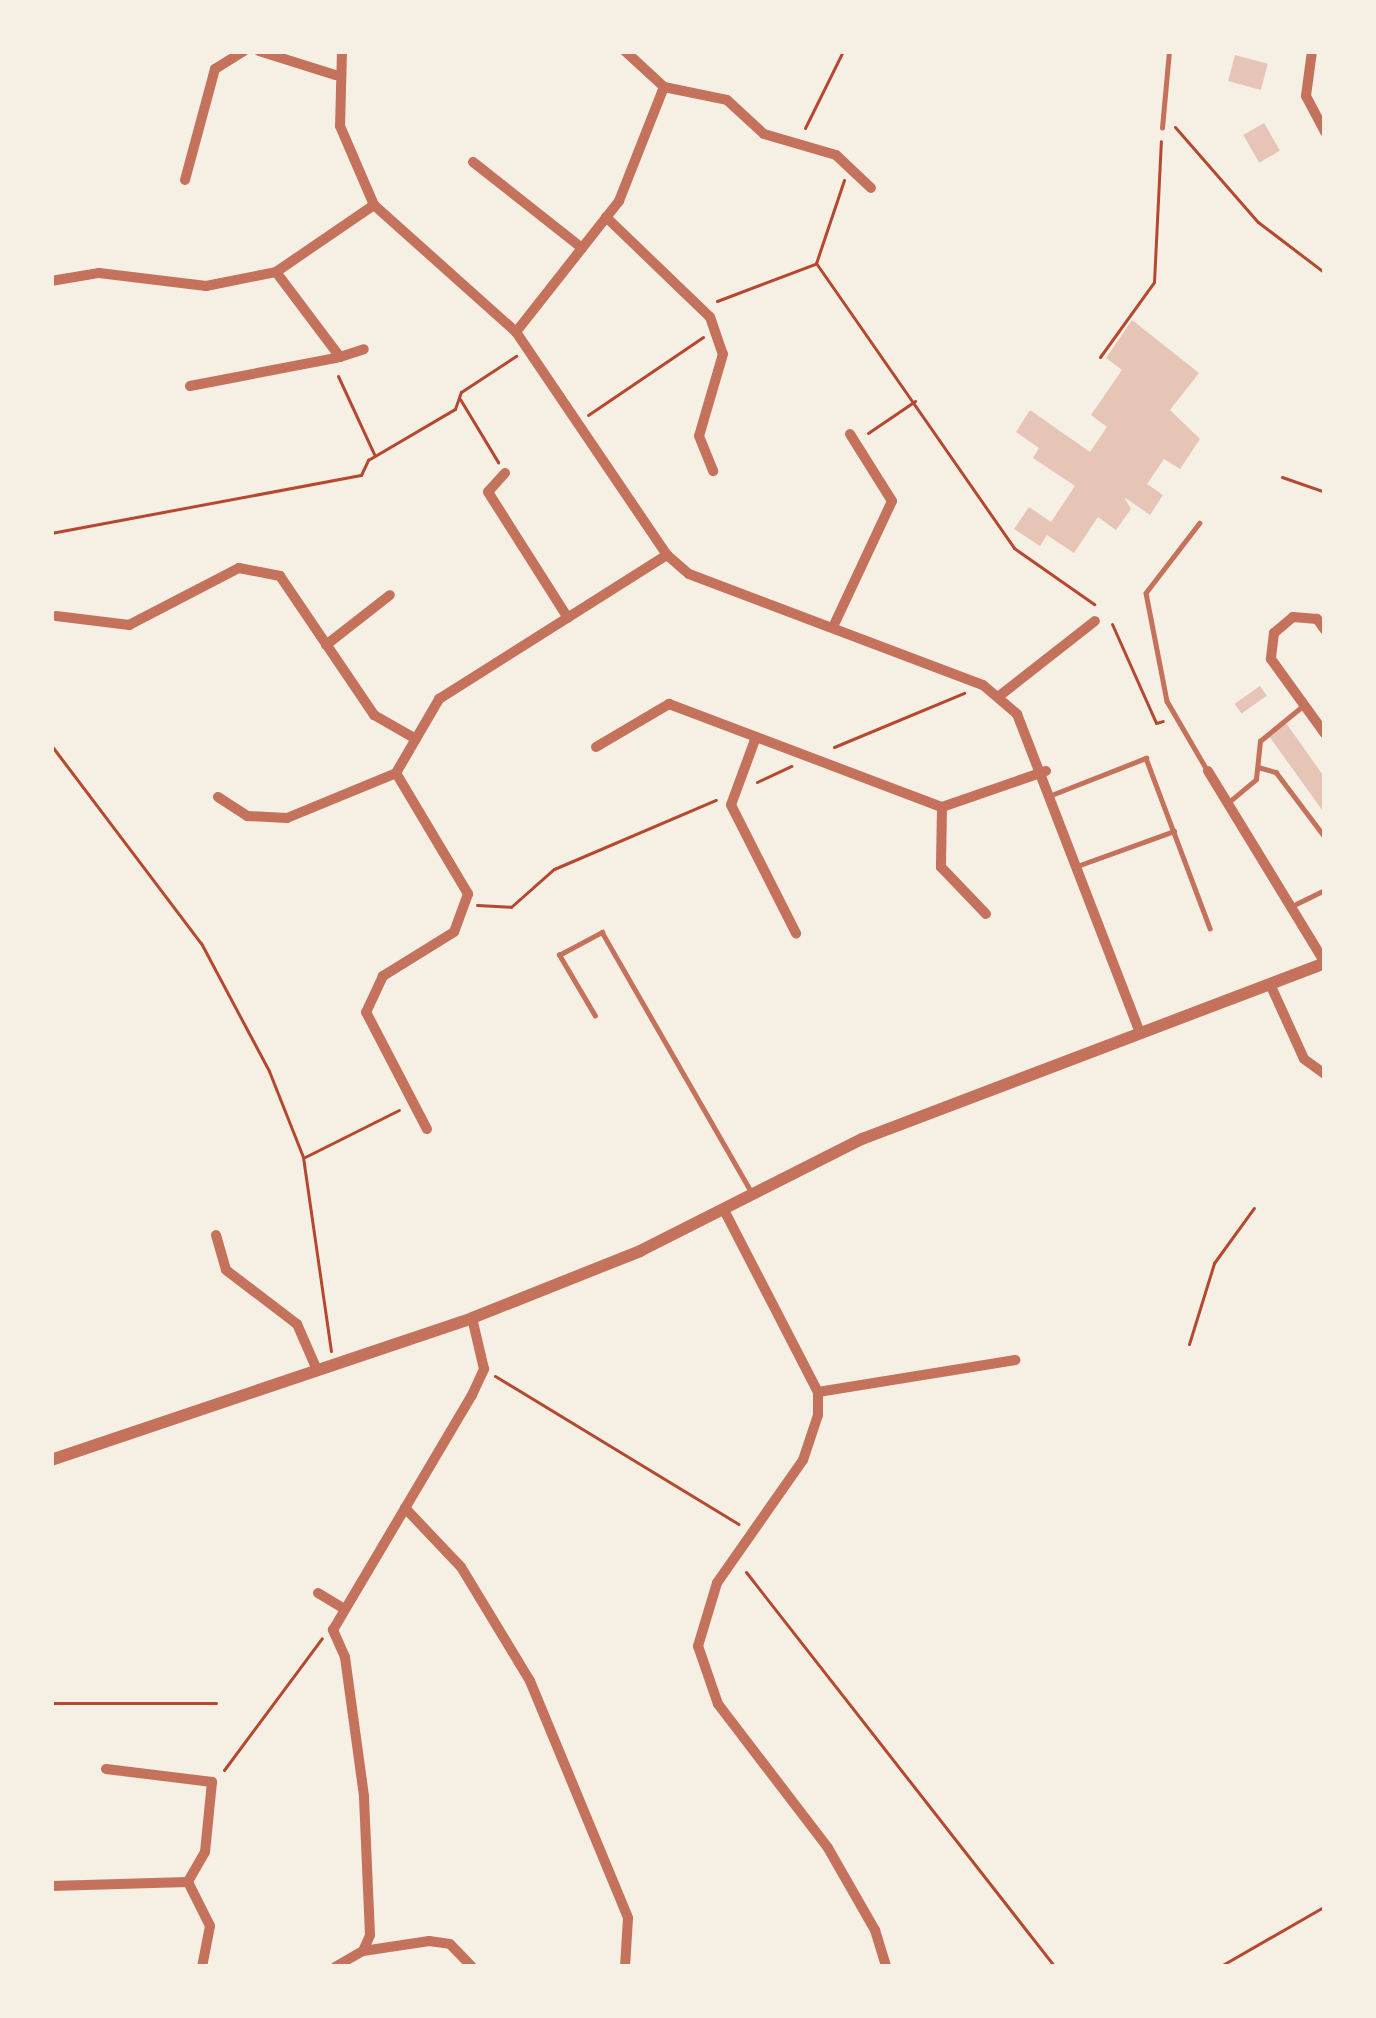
<!DOCTYPE html>
<style>
body{margin:0}
#map{position:relative;width:1376px;height:2018px;overflow:hidden;background:#f6efe4;font-family:"Archivo Narrow",sans-serif}
div>[style]{position:absolute}
[style*='--x']{left:calc(var(--x)*1px);top:calc(var(--y)*1px);width:calc(var(--w)*1px);rotate:calc(var(--a)*1deg)}
.building>*{inset:0;background:#e6c5b7;transform-origin:0 0}
.path>*{height:3px;margin:-1.5px;padding:0 1.5px;transform-origin:1.5px;border-radius:1.5px;background:#b5482f}
.service>*{height:4.5px;margin:-2.25px;padding:0 2.25px;transform-origin:2.25px;border-radius:2.25px;background:#c5725c}
.minor>*{height:10px;margin:-5px;padding:0 5px;transform-origin:5px;border-radius:5px;background:#c5725c}
.tertiary>*{height:12px;margin:-6px;padding:0 6px;transform-origin:6px;border-radius:6px;background:#c5725c}
span{translate:-50% -50%;white-space:nowrap;text-align:center;line-height:1.15;-webkit-text-stroke:12px #f6efe4;paint-order:stroke}
.frame{position:absolute;inset:0;border:54px solid #f6efe4;pointer-events:none}
</style>
<div id="map">
<div class="building">
<i style="left:1235px;top:55px;width:34px;height:27px;rotate:15deg"></i>
<i style="left:1264px;top:123px;width:32px;height:24px;rotate:60deg"></i>
<i style="clip-path:polygon(1132px 320px,1199px 373px,1170px 410px,1200px 439px,1180px 469px,1164px 459px,1147px 484px,1163px 495px,1150px 515px,1124px 497px,1131px 509px,1116px 530px,1098px 517px,1074px 553px,1047px 535px,1040px 546px,1014px 529px,1029px 507px,1051px 522px,1075px 486px,1033px 458px,1039px 448px,1016px 432px,1030px 410px,1090px 452px,1107px 427px,1091px 415px,1122px 370px,1106px 358px)"></i>
<i style="left:1260px;top:686px;width:12px;height:31px;rotate:55deg"></i>
<i style="clip-path:polygon(1286px 723px,1325px 778px,1325px 814px,1269px 736px)"></i>
</div>
<div class="path">
<i style="--x:1175;--y:127;--w:126;--a:48.9"></i>
<i style="--x:1258;--y:222;--w:84;--a:37.3"></i>
<i style="--x:805;--y:128;--w:86;--a:-63.7"></i>
<i style="--x:844;--y:180;--w:88;--a:108.6"></i>
<i style="--x:816;--y:263;--w:347;--a:55.2"></i>
<i style="--x:1014;--y:548;--w:98;--a:35"></i>
<i style="--x:717;--y:301;--w:105;--a:-20.7"></i>
<i style="--x:1100;--y:357;--w:92;--a:-54.2"></i>
<i style="--x:1154;--y:282;--w:141;--a:-87.2"></i>
<i style="--x:338;--y:376;--w:86;--a:65.2"></i>
<i style="--x:460;--y:399;--w:74;--a:58.9"></i>
<i style="--x:588;--y:415;--w:139;--a:-34.1"></i>
<i style="--x:868;--y:433;--w:57;--a:-34.2"></i>
<i style="--x:1282;--y:477;--w:46;--a:19.2"></i>
<i style="--x:51;--y:533;--w:315;--a:-10.6"></i>
<i style="--x:361;--y:475;--w:17;--a:-65"></i>
<i style="--x:368;--y:460;--w:101;--a:-30.4"></i>
<i style="--x:455;--y:409;--w:18;--a:-71"></i>
<i style="--x:461;--y:392;--w:66;--a:-33.2"></i>
<i style="--x:1112;--y:624;--w:108;--a:66"></i>
<i style="--x:1156;--y:723;--w:7;--a:-16"></i>
<i style="--x:51;--y:745;--w:248;--a:52.9"></i>
<i style="--x:201;--y:943;--w:145;--a:62"></i>
<i style="--x:269;--y:1071;--w:92;--a:68.4"></i>
<i style="--x:303;--y:1157;--w:196;--a:81.8"></i>
<i style="--x:834;--y:747;--w:141;--a:-22.6"></i>
<i style="--x:757;--y:782;--w:38;--a:-25"></i>
<i style="--x:477;--y:905;--w:34;--a:3"></i>
<i style="--x:511;--y:907;--w:57;--a:-41.5"></i>
<i style="--x:554;--y:869;--w:176;--a:-23.1"></i>
<i style="--x:305;--y:1157;--w:105;--a:-26.6"></i>
<i style="--x:1189;--y:1344;--w:85;--a:-72.8"></i>
<i style="--x:1214;--y:1263;--w:68;--a:-54"></i>
<i style="--x:495;--y:1376;--w:285;--a:31.3"></i>
<i style="--x:746;--y:1572;--w:502;--a:51.96"></i>
<i style="--x:51;--y:1703;--w:165;--a:0"></i>
<i style="--x:224;--y:1770;--w:164;--a:-53.4"></i>
<i style="--x:1219;--y:1967;--w:122;--a:-29.9"></i>
</div>
<div class="service">
<i style="--x:1162;--y:128;--w:77;--a:-84.8"></i>
<i style="--x:1200;--y:523;--w:88;--a:127.6"></i>
<i style="--x:1146;--y:593;--w:110;--a:79"></i>
<i style="--x:1167;--y:701;--w:78;--a:59.8"></i>
<i style="--x:1258;--y:767;--w:19;--a:16"></i>
<i style="--x:1276;--y:772;--w:81;--a:53"></i>
<i style="--x:1054;--y:794;--w:99;--a:-21.4"></i>
<i style="--x:1146;--y:758;--w:182;--a:69.4"></i>
<i style="--x:1229;--y:802;--w:35;--a:-40"></i>
<i style="--x:1256;--y:779;--w:38;--a:-84"></i>
<i style="--x:1260;--y:741;--w:57;--a:-39.3"></i>
<i style="--x:1080;--y:865;--w:100;--a:-19.9"></i>
<i style="--x:1296;--y:904;--w:32;--a:-26"></i>
<i style="--x:595;--y:1016;--w:71;--a:-120.5"></i>
<i style="--x:559;--y:955;--w:49;--a:-28.1"></i>
<i style="--x:602;--y:932;--w:299;--a:60.1"></i>
</div>
<div class="minor">
<i style="--x:259;--y:51;--w:80;--a:17.5"></i>
<i style="--x:342;--y:51;--w:75;--a:91.5"></i>
<i style="--x:340;--y:126;--w:86;--a:66.7"></i>
<i style="--x:374;--y:205;--w:191;--a:41.8"></i>
<i style="--x:516;--y:332;--w:269;--a:55.9"></i>
<i style="--x:667;--y:555;--w:29;--a:41"></i>
<i style="--x:689;--y:574;--w:314;--a:20.7"></i>
<i style="--x:983;--y:685;--w:45;--a:40.5"></i>
<i style="--x:1017;--y:714;--w:342;--a:68.9"></i>
<i style="--x:625;--y:51;--w:53;--a:42.7"></i>
<i style="--x:664;--y:87;--w:64;--a:11.7"></i>
<i style="--x:727;--y:100;--w:50;--a:42.6"></i>
<i style="--x:764;--y:134;--w:75;--a:16.3"></i>
<i style="--x:836;--y:155;--w:48;--a:43.3"></i>
<i style="--x:1312;--y:51;--w:45;--a:97.6"></i>
<i style="--x:1306;--y:96;--w:41;--a:62.2"></i>
<i style="--x:473;--y:162;--w:139;--a:38.3"></i>
<i style="--x:185;--y:180;--w:115;--a:-74.9"></i>
<i style="--x:215;--y:69;--w:34;--a:-32"></i>
<i style="--x:606;--y:217;--w:144;--a:43.9"></i>
<i style="--x:710;--y:317;--w:39;--a:71"></i>
<i style="--x:723;--y:354;--w:85;--a:106.3"></i>
<i style="--x:699;--y:436;--w:38;--a:68"></i>
<i style="--x:51;--y:281;--w:49;--a:-9.5"></i>
<i style="--x:99;--y:273;--w:108;--a:6.9"></i>
<i style="--x:206;--y:286;--w:71;--a:-11.3"></i>
<i style="--x:276;--y:272;--w:119;--a:-34.4"></i>
<i style="--x:516;--y:332;--w:167;--a:-51.8"></i>
<i style="--x:619;--y:201;--w:123;--a:-68.5"></i>
<i style="--x:340;--y:357;--w:25;--a:-18"></i>
<i style="--x:190;--y:386;--w:153;--a:-10.9"></i>
<i style="--x:340;--y:357;--w:106;--a:-127"></i>
<i style="--x:505;--y:473;--w:25;--a:132"></i>
<i style="--x:488;--y:492;--w:149;--a:57.6"></i>
<i style="--x:56;--y:616;--w:74;--a:7"></i>
<i style="--x:129;--y:625;--w:124;--a:-27.4"></i>
<i style="--x:239;--y:568;--w:42;--a:11"></i>
<i style="--x:280;--y:576;--w:168;--a:55.9"></i>
<i style="--x:374;--y:715;--w:48;--a:29.7"></i>
<i style="--x:833;--y:627;--w:139;--a:-64.9"></i>
<i style="--x:892;--y:501;--w:79;--a:-122.1"></i>
<i style="--x:1325;--y:630;--w:14;--a:-126"></i>
<i style="--x:1317;--y:619;--w:24;--a:-175"></i>
<i style="--x:1293;--y:617;--w:25;--a:140"></i>
<i style="--x:1274;--y:633;--w:26;--a:97"></i>
<i style="--x:1271;--y:659;--w:92;--a:54.2"></i>
<i style="--x:326;--y:645;--w:81;--a:-38"></i>
<i style="--x:998;--y:697;--w:123;--a:-38.1"></i>
<i style="--x:756;--y:737;--w:72;--a:110.2"></i>
<i style="--x:731;--y:805;--w:144;--a:63.1"></i>
<i style="--x:596;--y:747;--w:85;--a:-30.5"></i>
<i style="--x:669;--y:704;--w:292;--a:20.7"></i>
<i style="--x:942;--y:807;--w:60;--a:91"></i>
<i style="--x:941;--y:867;--w:65;--a:46.2"></i>
<i style="--x:1208;--y:771;--w:225;--a:58.6"></i>
<i style="--x:396;--y:773;--w:141;--a:59.2"></i>
<i style="--x:468;--y:894;--w:40;--a:110.2"></i>
<i style="--x:454;--y:932;--w:84;--a:148.2"></i>
<i style="--x:383;--y:976;--w:40;--a:115"></i>
<i style="--x:366;--y:1012;--w:132;--a:62.5"></i>
<i style="--x:396;--y:773;--w:86;--a:-59.8"></i>
<i style="--x:439;--y:699;--w:270;--a:-32.3"></i>
<i style="--x:218;--y:797;--w:35;--a:33"></i>
<i style="--x:247;--y:816;--w:40;--a:2.9"></i>
<i style="--x:287;--y:818;--w:118;--a:-22.4"></i>
<i style="--x:942;--y:807;--w:110;--a:-19.1"></i>
<i style="--x:1270;--y:984;--w:82;--a:65.6"></i>
<i style="--x:1304;--y:1059;--w:26;--a:36"></i>
<i style="--x:725;--y:1212;--w:203;--a:62.7"></i>
<i style="--x:818;--y:1392;--w:23;--a:90"></i>
<i style="--x:818;--y:1415;--w:47;--a:108.4"></i>
<i style="--x:803;--y:1460;--w:150;--a:125"></i>
<i style="--x:717;--y:1583;--w:66;--a:106.8"></i>
<i style="--x:698;--y:1646;--w:61;--a:71"></i>
<i style="--x:718;--y:1704;--w:181;--a:52.6"></i>
<i style="--x:828;--y:1848;--w:95;--a:60.2"></i>
<i style="--x:875;--y:1930;--w:39;--a:73"></i>
<i style="--x:216;--y:1235;--w:36;--a:74"></i>
<i style="--x:226;--y:1270;--w:89;--a:37.3"></i>
<i style="--x:297;--y:1324;--w:50;--a:66.5"></i>
<i style="--x:818;--y:1392;--w:200;--a:-9.2"></i>
<i style="--x:405;--y:1508;--w:81;--a:46.5"></i>
<i style="--x:461;--y:1567;--w:133;--a:58.8"></i>
<i style="--x:530;--y:1681;--w:256;--a:67.5"></i>
<i style="--x:628;--y:1918;--w:49;--a:93.5"></i>
<i style="--x:318;--y:1593;--w:31;--a:31"></i>
<i style="--x:106;--y:1769;--w:107;--a:7"></i>
<i style="--x:212;--y:1782;--w:70;--a:95.7"></i>
<i style="--x:205;--y:1852;--w:34;--a:120"></i>
<i style="--x:188;--y:1882;--w:49;--a:63.4"></i>
<i style="--x:210;--y:1926;--w:42;--a:101"></i>
<i style="--x:51;--y:1886;--w:137;--a:-1.7"></i>
<i style="--x:363;--y:1951;--w:67;--a:-8.6"></i>
<i style="--x:429;--y:1941;--w:21;--a:8"></i>
<i style="--x:450;--y:1944;--w:32;--a:46"></i>
<i style="--x:335;--y:1967;--w:32;--a:-30"></i>
<i style="--x:363;--y:1951;--w:17;--a:-66"></i>
<i style="--x:370;--y:1935;--w:139;--a:-92.5"></i>
<i style="--x:364;--y:1796;--w:140;--a:-97.8"></i>
<i style="--x:345;--y:1657;--w:30;--a:-114"></i>
<i style="--x:333;--y:1630;--w:273;--a:-59.4"></i>
<i style="--x:472;--y:1395;--w:29;--a:-65"></i>
<i style="--x:484;--y:1369;--w:52;--a:-103.2"></i>
</div>
<div class="tertiary">
<i style="--x:51;--y:1460;--w:444;--a:-18.6"></i>
<i style="--x:472;--y:1318;--w:181;--a:-21.7"></i>
<i style="--x:640;--y:1251;--w:249;--a:-26.8"></i>
<i style="--x:862;--y:1139;--w:495;--a:-20.8"></i>
</div>
<div class="frame"></div>
</div>
